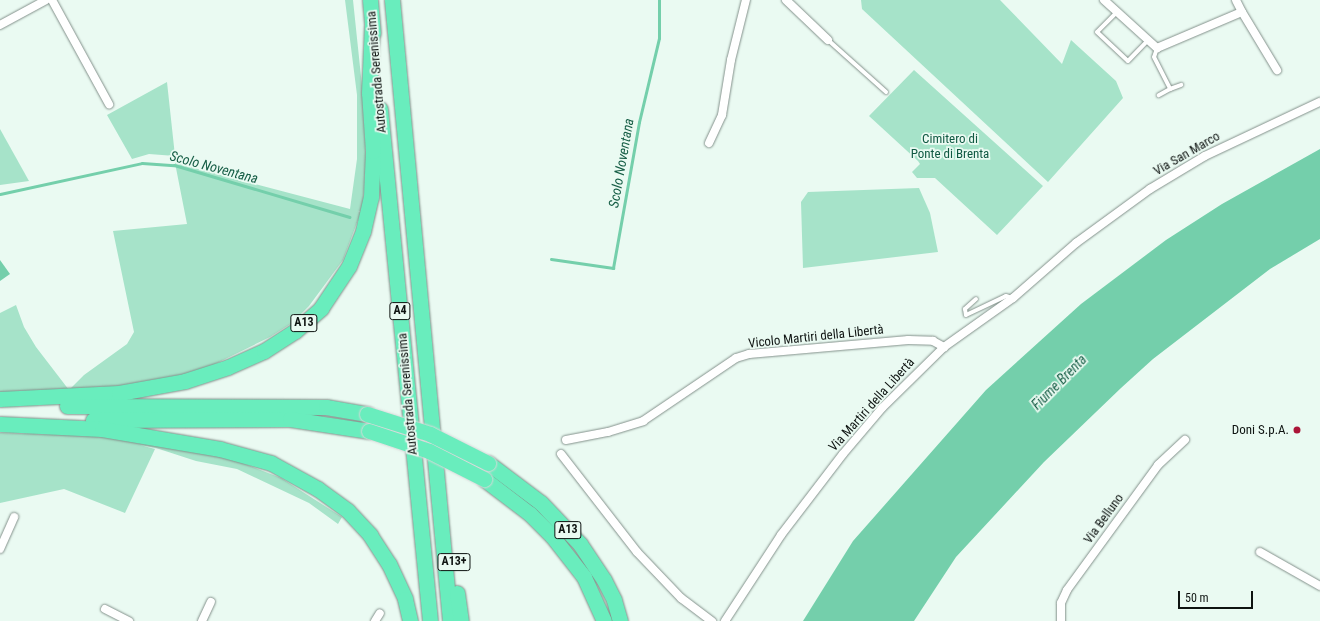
<!DOCTYPE html>
<meta charset="utf-8">
<style>
body{margin:0}
#map{position:relative;width:1320px;height:621px;overflow:hidden;background:#eafaf2;font-family:"Roboto Condensed",sans-serif}
div>[style]{position:absolute}
[style*='--x']{left:calc(var(--x)*1px);top:calc(var(--y)*1px);width:calc(var(--w)*1px);rotate:calc(var(--a)*1deg)}
.green>*{inset:0;background:#a6e3c9}
.water>*{inset:0;background:#74cfab}
.stream>*{height:3px;margin:-1.5px;padding:0 1.5px;transform-origin:1.5px;border-radius:1.5px;background:#74cfab}
.roads{filter:drop-shadow(0 0 1px #83918b) drop-shadow(0 0 1px #83918b)}
.service>*{height:4px;margin:-2px;padding:0 2px;transform-origin:2px;border-radius:2px;background:#fff}
.minor>*{height:8px;margin:-4px;padding:0 4px;transform-origin:4px;border-radius:4px;background:#fff}
.motorway>*{height:15px;margin:-7.5px;padding:0 7.5px;transform-origin:7.5px;border-radius:7.5px;background:#69edbd}
.bridges{filter:drop-shadow(0 0 1px #d8d9d9) drop-shadow(0 0 1px #d8d9d9)}
.motorway-bridge>*{height:15px;margin:-7.5px;padding:0 7.5px;transform-origin:7.5px;border-radius:7.5px;background:#69edbd}
.dots>*{width:11px;height:11px;translate:-50% -50%;box-sizing:border-box;border:2px solid #eafaf2;border-radius:50%}
span{translate:-50% -50%;white-space:nowrap;text-align:center;line-height:1.15;-webkit-text-stroke:3.5px #eafaf2;paint-order:stroke}
.shield-label span{padding:1px 3px;background:#eafaf2;border:1px solid;border-radius:3px;-webkit-text-stroke-width:0}
.shield-label{font-size:12px;color:#0e1311;font-weight:700}
.street-label{font-size:13px;color:#0e1311}
.park-label{font-size:13px;color:#0f5942}
.poi-label{font-size:13px;color:#0e1311}
.right{translate:-100% -50%;text-align:right}
.water-label{font-size:14px;color:#155d45;font-style:italic}
.scale{position:absolute;left:1178px;top:591px;width:75px;height:18px;box-sizing:border-box;border:2px solid #0e1311;border-top:0;padding-left:5px;font-size:12px;line-height:14px;white-space:nowrap;color:#0e1311;-webkit-text-stroke:3px #eafaf2;paint-order:stroke}
</style>
<div id="map">
<div class="green">
<i style="clip-path:polygon(345px 0,353px 0,362px 86px,366px 158px,363px 204px,361px 211px,358px 211px,361px 212px,343px 260px,309px 306px,292px 323px,270px 337px,213px 365px,188px 374px,104px 390px,0 394px,0 313px,16px 305px,24px 327px,36px 347px,69px 390px,84px 375px,127px 344px,134px 332px,113px 231px,187px 224px,175px 163px,350px 209px,357px 159px,357px 95px)"></i>
<i style="clip-path:polygon(861px 0,1000px 0,1062px 64px,1071px 40px,1116px 81px,1123px 98px,1048px 182px,862px 9px)"></i>
<i style="clip-path:polygon(914px 70px,1043px 186px,997px 235px,935px 178px,917px 178px,912px 172px,920px 164px,918px 161px,869px 116px)"></i>
<i style="clip-path:polygon(167px 82px,175px 156px,149px 154px,132px 159px,107px 115px)"></i>
<i style="clip-path:polygon(0 129px,29px 181px,0 185px)"></i>
<i style="clip-path:polygon(919px 188px,930px 213px,938px 252px,803px 268px,801px 202px,808px 192px)"></i>
<i style="clip-path:polygon(0 433px,98px 436px,139px 440px,235px 460px,281px 478px,342px 517px,338px 524px,309px 503px,237px 469px,196px 461px,156px 448px,140px 445px,155px 449px,125px 513px,64px 489px,0 503px)"></i>
</div>
<div class="water">
<i style="clip-path:polygon(1320px 149px,1320px 239px,1270px 269px,1153px 359px,1121px 388px,1044px 462px,956px 557px,914px 621px,803px 621px,853px 541px,986px 390px,1081px 304px,1166px 240px,1222px 204px)"></i>
<i style="clip-path:polygon(0 260px,10px 274px,0 281px)"></i>
</div>
<div class="stream">
<i style="--x:0;--y:194;--w:145;--a:-12.3"></i>
<i style="--x:142;--y:163;--w:32;--a:4"></i>
<i style="--x:174;--y:165;--w:183;--a:16.5"></i>
<i style="--x:551;--y:259;--w:63;--a:8.3"></i>
<i style="--x:613;--y:268;--w:148;--a:-79.9"></i>
<i style="--x:639;--y:122;--w:86;--a:-76.6"></i>
<i style="--x:659;--y:38;--w:38;--a:-90"></i>
</div>
<div class="roads">
<div class="service">
<i style="--x:1117;--y:12;--w:28;--a:135"></i>
<i style="--x:1097;--y:32;--w:42;--a:43.1"></i>
<i style="--x:1128;--y:61;--w:29;--a:-46"></i>
<i style="--x:828;--y:40;--w:78;--a:41.9"></i>
<i style="--x:1157;--y:48;--w:9;--a:108"></i>
<i style="--x:1154;--y:57;--w:36;--a:63"></i>
<i style="--x:1170;--y:89;--w:13;--a:151"></i>
<i style="--x:1170;--y:89;--w:12;--a:-20"></i>
<i style="--x:976;--y:299;--w:15;--a:138"></i>
<i style="--x:965;--y:309;--w:6;--a:81"></i>
<i style="--x:966;--y:315;--w:44;--a:-25.4"></i>
<i style="--x:1006;--y:296;--w:6;--a:18"></i>
</div>
<div class="minor">
<i style="--x:52;--y:0;--w:119;--a:61.3"></i>
<i style="--x:786;--y:0;--w:58;--a:43.6"></i>
<i style="--x:1104;--y:0;--w:72;--a:42.2"></i>
<i style="--x:1157;--y:48;--w:92;--a:-23"></i>
<i style="--x:1242;--y:12;--w:13;--a:-117"></i>
<i style="--x:1242;--y:12;--w:68;--a:58.9"></i>
<i style="--x:0;--y:25;--w:52;--a:-28.5"></i>
<i style="--x:709;--y:143;--w:31;--a:-65"></i>
<i style="--x:722;--y:115;--w:56;--a:-80.7"></i>
<i style="--x:731;--y:60;--w:62;--a:-76"></i>
<i style="--x:566;--y:440;--w:43;--a:-10.8"></i>
<i style="--x:608;--y:432;--w:37;--a:-17"></i>
<i style="--x:643;--y:421;--w:112;--a:-34.1"></i>
<i style="--x:736;--y:358;--w:14;--a:-17"></i>
<i style="--x:749;--y:354;--w:160;--a:-5"></i>
<i style="--x:908;--y:340;--w:25;--a:2"></i>
<i style="--x:933;--y:341;--w:13;--a:29"></i>
<i style="--x:561;--y:454;--w:124;--a:52.2"></i>
<i style="--x:637;--y:552;--w:64;--a:46.3"></i>
<i style="--x:681;--y:598;--w:39;--a:37"></i>
<i style="--x:0;--y:549;--w:35;--a:-66"></i>
<i style="--x:1260;--y:552;--w:69;--a:29.5"></i>
<i style="--x:105;--y:609;--w:27;--a:27"></i>
<i style="--x:202;--y:621;--w:21;--a:-65"></i>
<i style="--x:375;--y:621;--w:9;--a:-58"></i>
<i style="--x:725;--y:621;--w:103;--a:-56.9"></i>
<i style="--x:781;--y:535;--w:102;--a:-52.6"></i>
<i style="--x:843;--y:454;--w:60;--a:-49.7"></i>
<i style="--x:882;--y:408;--w:87;--a:-44.5"></i>
<i style="--x:944;--y:347;--w:85;--a:-35.4"></i>
<i style="--x:1013;--y:298;--w:84;--a:-41.1"></i>
<i style="--x:1076;--y:243;--w:92;--a:-36.1"></i>
<i style="--x:1150;--y:189;--w:64;--a:-31"></i>
<i style="--x:1205;--y:156;--w:127;--a:-25.2"></i>
<i style="--x:1061;--y:621;--w:18;--a:-90"></i>
<i style="--x:1061;--y:603;--w:14;--a:-65"></i>
<i style="--x:1067;--y:590;--w:155;--a:-53.9"></i>
<i style="--x:1158;--y:465;--w:37;--a:-43"></i>
</div>
<div class="motorway">
<i style="--x:370;--y:0;--w:33;--a:85"></i>
<i style="--x:392;--y:0;--w:624;--a:84.66"></i>
<i style="--x:380;--y:109;--w:514;--a:84.42"></i>
<i style="--x:0;--y:399;--w:119;--a:-2.9"></i>
<i style="--x:119;--y:393;--w:67;--a:-10.3"></i>
<i style="--x:185;--y:381;--w:45;--a:-18"></i>
<i style="--x:228;--y:367;--w:39;--a:-24"></i>
<i style="--x:264;--y:351;--w:37;--a:-33"></i>
<i style="--x:295;--y:331;--w:35;--a:-41"></i>
<i style="--x:321;--y:308;--w:50;--a:-56.3"></i>
<i style="--x:349;--y:266;--w:38;--a:-68"></i>
<i style="--x:363;--y:231;--w:35;--a:-77"></i>
<i style="--x:371;--y:197;--w:46;--a:-87.5"></i>
<i style="--x:373;--y:151;--w:58;--a:-93.9"></i>
<i style="--x:369;--y:93;--w:70;--a:-87.5"></i>
<i style="--x:67;--y:406;--w:259;--a:0.2"></i>
<i style="--x:326;--y:407;--w:42;--a:9.7"></i>
<i style="--x:93;--y:420;--w:197;--a:-0.3"></i>
<i style="--x:290;--y:419;--w:80;--a:8.6"></i>
<i style="--x:0;--y:424;--w:102;--a:2.8"></i>
<i style="--x:102;--y:429;--w:120;--a:9.6"></i>
<i style="--x:220;--y:449;--w:53;--a:15.4"></i>
<i style="--x:271;--y:463;--w:54;--a:29"></i>
<i style="--x:318;--y:489;--w:37;--a:36"></i>
<i style="--x:348;--y:511;--w:33;--a:47"></i>
<i style="--x:370;--y:535;--w:35;--a:57"></i>
<i style="--x:389;--y:564;--w:38;--a:65"></i>
<i style="--x:405;--y:599;--w:23;--a:77"></i>
<i style="--x:488;--y:463;--w:66;--a:37"></i>
<i style="--x:541;--y:503;--w:57;--a:46.4"></i>
<i style="--x:580;--y:544;--w:43;--a:56.3"></i>
<i style="--x:604;--y:580;--w:22;--a:63"></i>
<i style="--x:614;--y:600;--w:22;--a:74"></i>
<i style="--x:484;--y:479;--w:58;--a:37.3"></i>
<i style="--x:530;--y:514;--w:31;--a:45"></i>
<i style="--x:552;--y:536;--w:52;--a:52"></i>
<i style="--x:584;--y:577;--w:48;--a:65.6"></i>
<i style="--x:457;--y:593;--w:28;--a:82"></i>
</div>
</div>
<div class="bridges">
<div class="motorway-bridge">
<i style="--x:367;--y:414;--w:66;--a:17.6"></i>
<i style="--x:430;--y:434;--w:65;--a:26.6"></i>
<i style="--x:369;--y:431;--w:63;--a:18.4"></i>
<i style="--x:429;--y:451;--w:62;--a:27"></i>
</div>
</div>
<div class="dots">
<i style="left:1297px;top:430px;background:#ab1538"></i>
</div>
<div class="shield-label">
<span style="left:400px;top:311px">A4</span>
<span style="left:304px;top:323px">A13</span>
<span style="left:568px;top:530px">A13</span>
<span style="left:454px;top:562px">A13+</span>
</div>
<div class="street-label">
<span style="left:377px;top:72px;rotate:-95deg">Autostrada Serenissima</span>
<span style="left:1187px;top:154px;rotate:-30deg">Via San Marco</span>
<span style="left:816px;top:337px;rotate:-6deg">Vicolo Martiri della Libertà</span>
<span style="left:408px;top:394px;rotate:-95deg">Autostrada Serenissima</span>
<span style="left:872px;top:405px;rotate:-48deg">Via Martiri della Libertà</span>
<span style="left:1104px;top:519px;rotate:-54deg">Via Belluno</span>
</div>
<div class="park-label">
<span style="left:950px;top:147px">Cimitero di<br>Ponte di Brenta</span>
</div>
<div class="poi-label">
<span class="right" style="left:1289px;top:430px">Doni S.p.A.</span>
</div>
<div class="water-label">
<span style="left:621px;top:163px;rotate:-80deg">Scolo Noventana</span>
<span style="left:214px;top:167px;rotate:15deg">Scolo Noventana</span>
<span style="left:1059px;top:382px;rotate:-45deg">Fiume Brenta</span>
</div>
<div class="scale">50 m</div>
</div>
